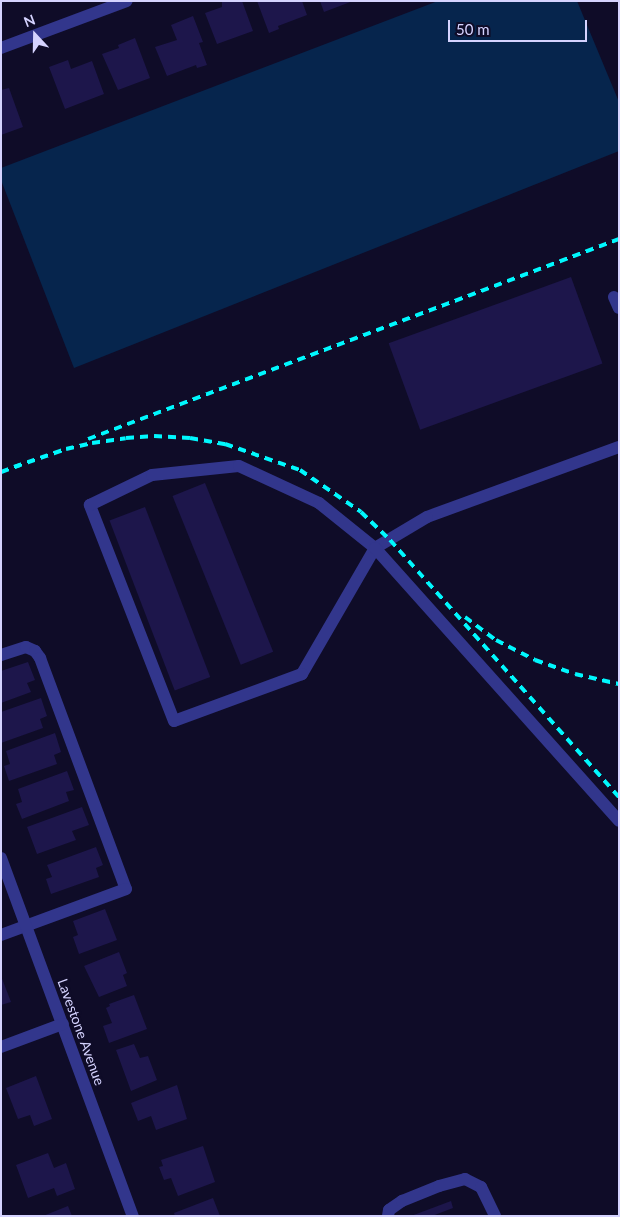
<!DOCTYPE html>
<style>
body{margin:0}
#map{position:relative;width:620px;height:1217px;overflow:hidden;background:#0f0c28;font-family:Lato,sans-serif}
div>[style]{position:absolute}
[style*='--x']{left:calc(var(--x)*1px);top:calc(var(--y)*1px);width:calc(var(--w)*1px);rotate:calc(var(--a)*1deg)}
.water>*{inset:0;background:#06254d}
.building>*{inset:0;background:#1d164b;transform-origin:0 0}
.minor>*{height:12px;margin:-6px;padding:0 6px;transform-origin:6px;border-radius:6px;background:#32368c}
.rail>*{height:4px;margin-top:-2px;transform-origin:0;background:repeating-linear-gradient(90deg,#00f8fe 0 8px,transparent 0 14px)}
span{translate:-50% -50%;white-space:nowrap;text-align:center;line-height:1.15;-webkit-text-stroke:5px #0f0c28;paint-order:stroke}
.street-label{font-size:14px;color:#d5d3ff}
.frame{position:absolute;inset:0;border:2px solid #d5d3ff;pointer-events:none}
.north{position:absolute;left:10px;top:10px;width:50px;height:50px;-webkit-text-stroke:4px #0f0c28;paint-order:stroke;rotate:339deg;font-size:14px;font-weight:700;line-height:20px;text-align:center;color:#d5d3ff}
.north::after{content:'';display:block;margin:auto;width:18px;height:22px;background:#d5d3ff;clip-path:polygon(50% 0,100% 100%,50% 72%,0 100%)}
.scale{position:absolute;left:448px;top:20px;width:139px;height:22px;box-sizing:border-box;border:2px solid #d5d3ff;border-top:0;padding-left:6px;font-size:15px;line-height:18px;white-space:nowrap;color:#d5d3ff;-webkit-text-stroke:4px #0f0c28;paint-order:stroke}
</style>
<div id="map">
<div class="water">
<i style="clip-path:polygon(438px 1px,577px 1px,619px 102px,619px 151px,74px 368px,1px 180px,1px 168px)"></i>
</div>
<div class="building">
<i style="clip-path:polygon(222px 1px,242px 1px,253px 31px,217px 44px,205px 13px,222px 7px)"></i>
<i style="clip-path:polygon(257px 1px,302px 1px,307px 15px,278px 26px,279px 29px,269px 33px)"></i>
<i style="clip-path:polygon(320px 1px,353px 1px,324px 12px)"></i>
<i style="clip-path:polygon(193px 16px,203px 42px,199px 43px,207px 65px,197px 68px,196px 65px,167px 76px,155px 47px,177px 40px,171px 25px)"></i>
<i style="clip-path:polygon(135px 38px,150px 78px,118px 90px,102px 54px,119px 48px,118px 45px)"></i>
<i style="clip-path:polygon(68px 60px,71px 69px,92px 61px,104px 94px,65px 109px,49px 67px)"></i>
<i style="clip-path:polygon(9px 88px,23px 127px,1px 135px,1px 90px)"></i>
<i style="left:571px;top:277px;width:92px;height:194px;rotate:70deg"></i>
<i style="left:205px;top:483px;width:182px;height:35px;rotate:68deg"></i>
<i style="left:145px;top:507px;width:182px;height:38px;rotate:69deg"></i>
<i style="clip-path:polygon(28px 662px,35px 680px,27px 683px,31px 692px,1px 703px,1px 671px)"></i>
<i style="clip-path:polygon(41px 698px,47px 716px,40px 719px,43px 728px,1px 743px,1px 712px)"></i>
<i style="clip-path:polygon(55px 733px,61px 752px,54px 755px,57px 764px,9px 781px,4px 766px,10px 764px,6px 751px)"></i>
<i style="clip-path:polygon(67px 771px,74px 790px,66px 792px,69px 801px,22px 819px,16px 804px,22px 802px,18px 789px)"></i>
<i style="clip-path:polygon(82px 807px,89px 825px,72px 831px,76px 840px,37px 854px,27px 827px)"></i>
<i style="clip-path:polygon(96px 847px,103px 865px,96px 868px,99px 877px,51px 894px,46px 879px,52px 877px,47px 865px)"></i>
<i style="clip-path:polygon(105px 909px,117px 940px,79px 954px,73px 937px,78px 935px,73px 921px)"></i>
<i style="clip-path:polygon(119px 952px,127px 973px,123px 975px,127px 986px,99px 997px,84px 966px)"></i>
<i style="clip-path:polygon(1px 976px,11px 1002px,1px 1005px)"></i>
<i style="clip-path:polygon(134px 995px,147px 1029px,109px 1043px,103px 1026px,112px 1023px,106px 1008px,110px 1006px,109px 1004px)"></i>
<i style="clip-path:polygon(134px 1044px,140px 1058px,148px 1056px,157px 1080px,131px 1091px,116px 1050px)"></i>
<i style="clip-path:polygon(36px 1076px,52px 1119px,34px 1126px,30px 1115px,18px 1119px,6px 1088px)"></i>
<i style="clip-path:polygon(177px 1085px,187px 1119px,156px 1130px,151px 1116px,138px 1121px,131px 1103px)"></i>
<i style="clip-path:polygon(203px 1146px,215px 1182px,178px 1196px,171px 1178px,164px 1180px,159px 1167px,163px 1166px,161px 1160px)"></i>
<i style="clip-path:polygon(48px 1153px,54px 1168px,66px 1163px,75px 1189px,57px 1196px,54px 1188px,28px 1198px,16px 1165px)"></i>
<i style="clip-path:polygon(213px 1198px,220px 1216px,175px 1216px,174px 1213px)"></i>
<i style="clip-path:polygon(451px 1201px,453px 1208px,432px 1216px,411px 1216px)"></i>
<i style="clip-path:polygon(68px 1206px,72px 1216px,43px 1216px)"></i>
</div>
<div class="minor">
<i style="--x:1;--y:48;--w:134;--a:-20.5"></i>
<i style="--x:614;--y:297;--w:12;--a:66"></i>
<i style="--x:619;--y:447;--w:204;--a:160"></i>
<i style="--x:427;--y:517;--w:61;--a:149.2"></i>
<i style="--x:375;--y:548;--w:146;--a:120.1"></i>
<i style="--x:302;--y:674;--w:136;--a:159.8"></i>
<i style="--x:174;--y:721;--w:232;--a:-111.3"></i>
<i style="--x:90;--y:505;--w:69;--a:-25.8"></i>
<i style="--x:152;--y:475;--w:87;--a:-5.9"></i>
<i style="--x:239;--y:466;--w:88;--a:24.8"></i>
<i style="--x:319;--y:503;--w:72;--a:38.8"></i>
<i style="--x:375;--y:548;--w:366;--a:48.2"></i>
<i style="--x:1;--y:655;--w:26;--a:-18"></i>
<i style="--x:26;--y:647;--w:10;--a:24"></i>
<i style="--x:35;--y:651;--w:9;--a:54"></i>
<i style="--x:40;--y:658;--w:246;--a:69.6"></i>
<i style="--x:126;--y:889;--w:133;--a:159.8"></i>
<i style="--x:1;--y:858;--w:382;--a:69.8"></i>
<i style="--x:1;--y:1047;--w:66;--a:-20.4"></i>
<i style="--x:388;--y:1216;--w:6;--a:-81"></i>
<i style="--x:389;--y:1210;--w:16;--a:-35"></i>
<i style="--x:402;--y:1201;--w:40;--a:-22"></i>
<i style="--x:439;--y:1186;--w:27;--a:-15"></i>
<i style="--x:465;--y:1179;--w:18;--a:27"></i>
<i style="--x:481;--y:1187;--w:32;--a:64"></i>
</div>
<div class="rail">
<i style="--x:88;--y:439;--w:567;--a:-20.64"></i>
<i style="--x:14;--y:467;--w:55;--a:-19.1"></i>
<i style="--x:66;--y:449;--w:27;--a:-13"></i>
<i style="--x:92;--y:443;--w:34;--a:-8"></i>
<i style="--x:126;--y:438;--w:28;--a:-4"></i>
<i style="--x:154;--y:436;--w:36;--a:3"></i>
<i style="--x:190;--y:438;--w:36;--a:10"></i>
<i style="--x:225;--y:444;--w:79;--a:19.1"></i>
<i style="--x:300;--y:470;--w:74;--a:34.5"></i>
<i style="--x:361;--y:512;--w:40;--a:44"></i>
<i style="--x:390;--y:540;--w:344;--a:48.3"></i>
<i style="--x:1;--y:472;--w:20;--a:-20"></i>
<i style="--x:465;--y:617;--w:39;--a:37"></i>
<i style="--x:496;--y:640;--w:44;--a:27.1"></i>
<i style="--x:535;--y:660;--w:42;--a:19.3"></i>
<i style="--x:575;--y:674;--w:45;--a:12.8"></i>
</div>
<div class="street-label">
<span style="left:81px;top:1032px;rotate:70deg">Lavestone Avenue</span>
</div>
<div class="frame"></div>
<div class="north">N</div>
<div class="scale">50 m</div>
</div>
